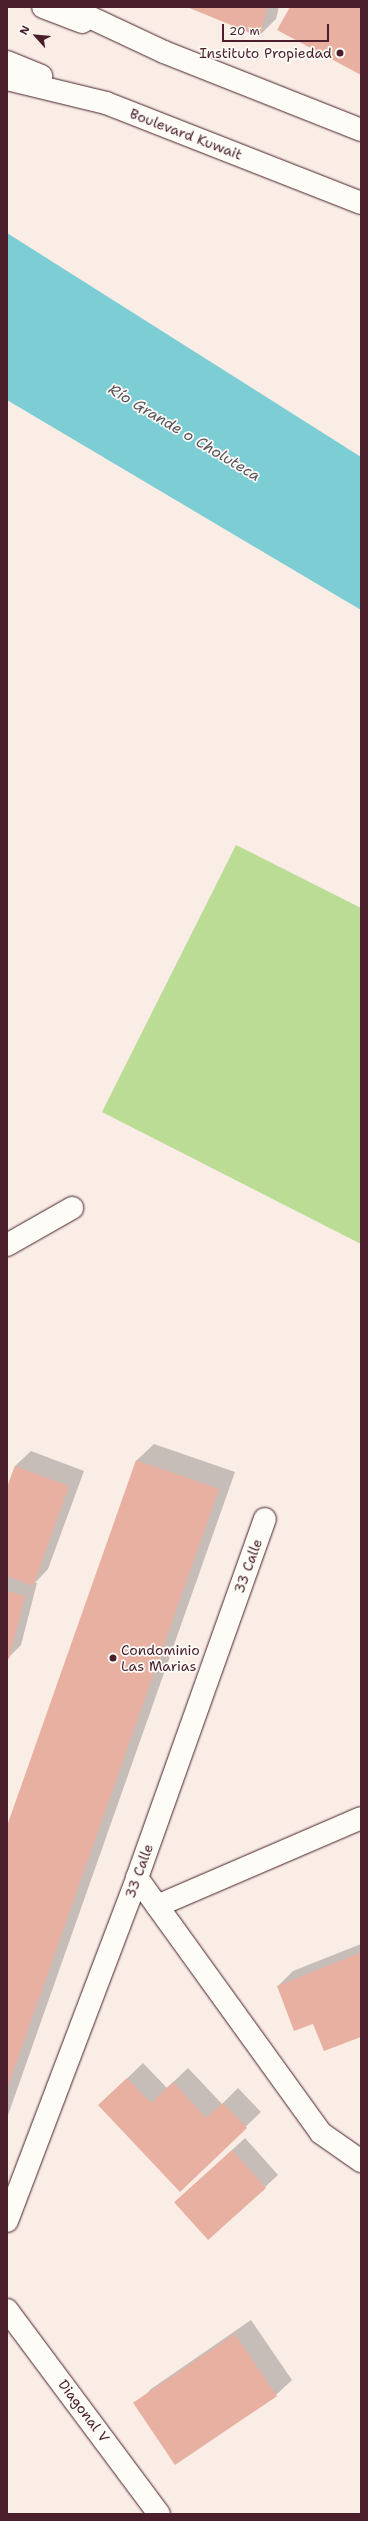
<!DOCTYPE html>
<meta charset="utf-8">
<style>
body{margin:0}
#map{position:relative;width:368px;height:2521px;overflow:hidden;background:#f9ede6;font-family:"Shantell Sans",sans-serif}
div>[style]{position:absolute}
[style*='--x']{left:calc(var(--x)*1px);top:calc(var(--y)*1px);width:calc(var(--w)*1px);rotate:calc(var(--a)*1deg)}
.green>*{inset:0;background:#badc95}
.water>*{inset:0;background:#7ccdd4}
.shadow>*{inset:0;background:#0003}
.building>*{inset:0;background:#e8b0a1;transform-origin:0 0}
.roads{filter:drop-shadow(0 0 1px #4a1f2b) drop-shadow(0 0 1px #4a1f2b)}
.street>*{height:22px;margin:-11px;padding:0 11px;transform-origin:11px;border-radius:11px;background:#fdfcf7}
.primary>*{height:22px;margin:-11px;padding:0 11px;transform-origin:11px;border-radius:11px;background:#fdfcf7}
.dots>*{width:11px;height:11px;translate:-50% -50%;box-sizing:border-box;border:2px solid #fdfcf7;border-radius:50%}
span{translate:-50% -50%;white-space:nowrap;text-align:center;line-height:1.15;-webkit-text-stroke:3.5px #fdfcf7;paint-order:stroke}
.poi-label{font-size:14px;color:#4a1f2b}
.right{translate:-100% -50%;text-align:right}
.left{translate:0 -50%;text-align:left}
.street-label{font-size:14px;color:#4a1f2b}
.water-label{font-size:15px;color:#59535e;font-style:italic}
.frame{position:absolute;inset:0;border:8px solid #4a1f2b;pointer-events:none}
.north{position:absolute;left:16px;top:16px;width:40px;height:40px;-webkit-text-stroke:3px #fdfcf7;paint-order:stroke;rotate:297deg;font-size:11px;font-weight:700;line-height:16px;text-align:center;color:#4a1f2b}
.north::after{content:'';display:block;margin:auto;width:14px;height:18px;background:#4a1f2b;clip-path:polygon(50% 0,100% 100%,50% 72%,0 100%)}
.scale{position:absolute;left:222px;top:24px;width:107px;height:18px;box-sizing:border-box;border:2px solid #4a1f2b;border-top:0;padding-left:5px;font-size:12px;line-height:14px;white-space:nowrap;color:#4a1f2b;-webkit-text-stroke:3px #fdfcf7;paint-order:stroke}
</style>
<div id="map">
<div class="green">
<i style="clip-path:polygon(236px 845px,361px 908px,361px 1244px,102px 1112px)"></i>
</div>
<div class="water">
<i style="clip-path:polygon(7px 233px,361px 457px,361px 610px,7px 400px)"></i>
</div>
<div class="shadow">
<i style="clip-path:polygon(190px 7px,279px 7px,276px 19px,260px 35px)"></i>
<i style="clip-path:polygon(154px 1444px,235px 1472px,7px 2118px,7px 1829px,137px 1460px)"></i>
<i style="clip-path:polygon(31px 1451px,84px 1471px,48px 1569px,35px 1583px,37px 1583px,21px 1645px,9px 1657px,7px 1657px,7px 1489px,15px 1466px)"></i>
<i style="clip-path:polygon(361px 1944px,361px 2036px,324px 2050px,314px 2022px,278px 1986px,293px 1971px)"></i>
<i style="clip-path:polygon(143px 2063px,167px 2088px,188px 2068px,222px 2104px,238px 2088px,261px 2112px,180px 2190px,115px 2090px)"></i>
<i style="clip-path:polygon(245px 2138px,278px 2175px,265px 2187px,176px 2202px)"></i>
<i style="clip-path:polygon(251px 2320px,292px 2380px,276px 2395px,136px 2405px,151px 2389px)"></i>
</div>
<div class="building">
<i style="clip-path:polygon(187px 7px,267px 7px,260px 37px)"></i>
<i style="clip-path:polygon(290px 7px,361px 7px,361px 75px,277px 30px)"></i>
<i style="clip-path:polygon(136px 1460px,219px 1489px,7px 2089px,7px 1826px)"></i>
<i style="clip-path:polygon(15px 1466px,69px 1486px,33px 1586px,7px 1576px,7px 1487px)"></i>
<i style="clip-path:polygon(7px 1591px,25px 1596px,9px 1659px,7px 1658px)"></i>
<i style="clip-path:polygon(360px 1953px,361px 2037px,324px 2051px,313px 2024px,294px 2031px,277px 1986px)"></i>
<i style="clip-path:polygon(127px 2078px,151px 2103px,173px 2082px,206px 2118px,223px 2103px,247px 2128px,180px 2192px,98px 2105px)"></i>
<i style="left:232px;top:2150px;width:51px;height:78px;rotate:48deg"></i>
<i style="left:235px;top:2334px;width:75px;height:123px;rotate:56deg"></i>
</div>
<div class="roads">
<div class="street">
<i style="--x:7;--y:1245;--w:75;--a:-29.6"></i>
<i style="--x:137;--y:1878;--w:314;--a:54.2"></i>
<i style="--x:321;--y:2133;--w:49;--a:35"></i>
<i style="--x:157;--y:1906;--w:222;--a:-23.3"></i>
<i style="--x:7;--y:2221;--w:367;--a:-69.2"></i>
<i style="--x:137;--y:1878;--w:381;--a:-70.4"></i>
<i style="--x:7;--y:2310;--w:254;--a:53.3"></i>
</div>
<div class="primary">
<i style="--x:43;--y:7;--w:42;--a:21"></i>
<i style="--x:68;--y:7;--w:106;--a:25.1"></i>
<i style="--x:164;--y:52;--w:212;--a:21.6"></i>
<i style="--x:7;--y:62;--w:37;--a:22"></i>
<i style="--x:7;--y:79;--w:102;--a:13.6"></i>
<i style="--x:106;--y:103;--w:274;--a:21.4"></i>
</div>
</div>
<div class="dots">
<i style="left:340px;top:53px;background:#4a1f2b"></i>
<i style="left:113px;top:1658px;background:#4a1f2b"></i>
</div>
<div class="poi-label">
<span class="right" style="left:332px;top:53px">Instituto Propiedad</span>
<span class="left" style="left:121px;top:1658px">Condominio<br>Las Marias</span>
</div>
<div class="street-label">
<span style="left:186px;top:134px;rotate:21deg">Boulevard Kuwait</span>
<span style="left:248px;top:1566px;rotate:-70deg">33 Calle</span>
<span style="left:139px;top:1871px;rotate:-70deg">33 Calle</span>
<span style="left:84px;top:2411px;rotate:53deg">Diagonal V</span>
</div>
<div class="water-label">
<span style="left:184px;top:433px;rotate:31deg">Río Grande o Choluteca</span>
</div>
<div class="frame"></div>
<div class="north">N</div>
<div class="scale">20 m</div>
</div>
